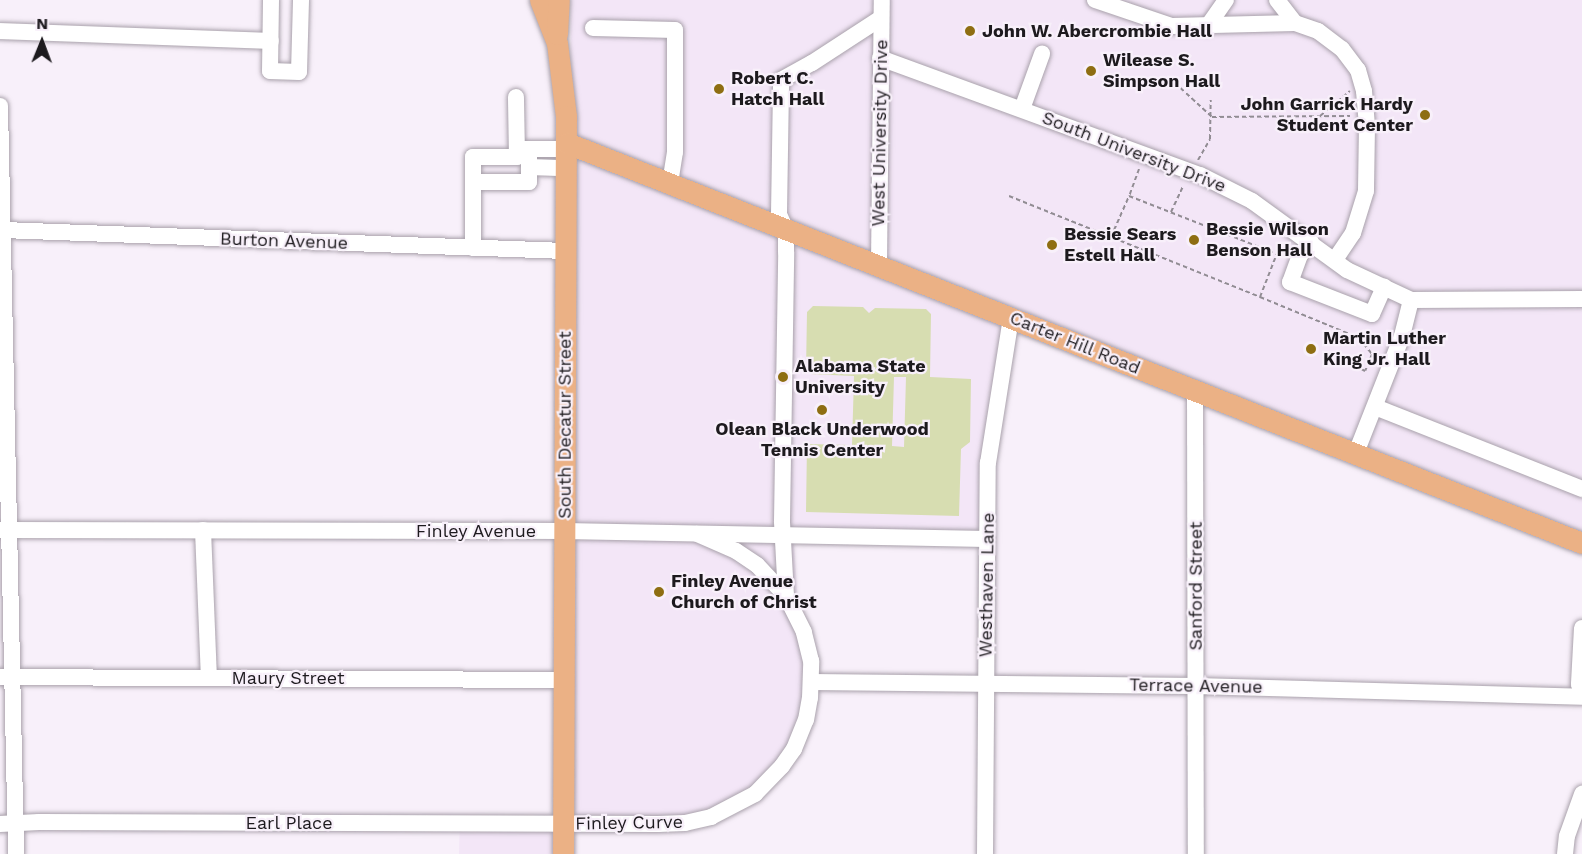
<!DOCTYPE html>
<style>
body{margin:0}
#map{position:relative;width:1582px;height:854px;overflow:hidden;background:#f8f0fa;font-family:"Work Sans",sans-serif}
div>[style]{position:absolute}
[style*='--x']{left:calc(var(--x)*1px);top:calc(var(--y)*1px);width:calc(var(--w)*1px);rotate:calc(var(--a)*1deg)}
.built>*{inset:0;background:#f3e6f7}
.green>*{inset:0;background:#d7ddb1}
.path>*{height:2px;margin-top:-1px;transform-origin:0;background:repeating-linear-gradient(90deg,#918c93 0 4.5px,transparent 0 7.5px)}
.roads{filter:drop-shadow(0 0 2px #a9a1ab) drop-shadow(0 0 2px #a9a1ab)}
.minor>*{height:16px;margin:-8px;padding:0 8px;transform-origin:8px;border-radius:8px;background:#fff}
.major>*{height:21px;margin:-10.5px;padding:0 10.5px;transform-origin:10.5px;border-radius:10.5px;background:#ebb185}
.dots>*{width:16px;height:16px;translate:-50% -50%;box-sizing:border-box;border:3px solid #f8f0fa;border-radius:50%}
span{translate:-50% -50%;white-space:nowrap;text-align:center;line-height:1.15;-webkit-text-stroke:4.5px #f8f0fa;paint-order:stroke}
.poi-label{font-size:18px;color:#1d1a1e;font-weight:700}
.left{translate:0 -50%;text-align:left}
.right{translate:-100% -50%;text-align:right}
.street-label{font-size:18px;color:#1d1a1e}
.north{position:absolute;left:12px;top:12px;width:60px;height:60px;-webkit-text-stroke:4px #f8f0fa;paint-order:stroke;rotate:1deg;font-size:16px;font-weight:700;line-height:24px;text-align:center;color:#1d1a1e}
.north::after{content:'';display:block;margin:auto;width:21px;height:27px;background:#1d1a1e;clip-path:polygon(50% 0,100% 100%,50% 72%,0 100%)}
</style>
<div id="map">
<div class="built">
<i style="clip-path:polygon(571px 0,1582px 0,1582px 537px,1008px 312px,983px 535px,793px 530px,800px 632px,806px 666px,805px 706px,793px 741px,772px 770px,744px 795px,695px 817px,567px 818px,567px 854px,459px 854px,460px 816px,566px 818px)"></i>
</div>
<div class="green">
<i style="clip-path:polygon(evenodd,813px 306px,863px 307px,869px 313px,875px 308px,926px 309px,931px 314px,930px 377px,971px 379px,970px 442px,961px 449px,959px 516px,806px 512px,807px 444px,852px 445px,854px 376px,810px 374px,806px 369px,807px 312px,813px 306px,894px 377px,906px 377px,904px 447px,892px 446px,894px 377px)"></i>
</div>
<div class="path">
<i style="--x:1175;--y:83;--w:50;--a:42.6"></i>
<i style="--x:1212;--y:117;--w:138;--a:-0.4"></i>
<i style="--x:1320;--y:116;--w:39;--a:-40"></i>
<i style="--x:1198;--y:160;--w:24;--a:-60"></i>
<i style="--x:1210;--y:139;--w:39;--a:-89"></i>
<i style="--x:1139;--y:169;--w:29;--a:110"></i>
<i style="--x:1129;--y:196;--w:159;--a:21.4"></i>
<i style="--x:1009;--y:196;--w:271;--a:21.9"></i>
<i style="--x:1260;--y:297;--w:58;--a:-68.7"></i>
<i style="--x:1171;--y:212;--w:29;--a:-65"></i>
<i style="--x:1111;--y:237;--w:45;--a:-66.3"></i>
<i style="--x:1260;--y:297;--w:107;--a:22.5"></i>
<i style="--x:1359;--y:338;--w:21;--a:51"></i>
<i style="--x:1372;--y:354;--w:18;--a:112"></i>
<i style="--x:1365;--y:371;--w:4;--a:-153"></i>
</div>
<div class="roads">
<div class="minor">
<i style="--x:271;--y:0;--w:71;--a:90.8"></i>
<i style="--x:270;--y:71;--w:29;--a:2"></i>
<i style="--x:299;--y:72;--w:72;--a:-88.4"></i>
<i style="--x:1095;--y:0;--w:81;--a:18.7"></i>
<i style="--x:1172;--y:26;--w:123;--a:-1.4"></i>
<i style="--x:1277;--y:0;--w:29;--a:52"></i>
<i style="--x:1295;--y:23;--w:24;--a:19"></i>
<i style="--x:1318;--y:31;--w:30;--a:37"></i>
<i style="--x:1342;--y:49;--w:26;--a:53"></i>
<i style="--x:1358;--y:70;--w:22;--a:74"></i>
<i style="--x:1364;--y:91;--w:35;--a:85"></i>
<i style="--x:1367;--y:126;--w:65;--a:90.9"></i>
<i style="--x:1366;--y:191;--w:44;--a:107.2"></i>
<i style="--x:1353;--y:233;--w:32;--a:124"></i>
<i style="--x:1207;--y:27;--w:33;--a:-55"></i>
<i style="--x:593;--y:28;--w:82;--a:1.4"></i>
<i style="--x:675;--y:30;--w:122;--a:90"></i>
<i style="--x:675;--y:152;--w:32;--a:99"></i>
<i style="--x:0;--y:31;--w:271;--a:2.1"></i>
<i style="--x:880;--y:58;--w:341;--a:20.1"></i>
<i style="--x:1200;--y:175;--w:58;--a:26.6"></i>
<i style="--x:1252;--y:201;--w:117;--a:36"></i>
<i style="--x:1347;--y:270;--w:71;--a:25.1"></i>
<i style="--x:1411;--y:300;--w:171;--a:-0.3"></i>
<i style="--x:0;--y:106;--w:748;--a:88.77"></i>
<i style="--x:1022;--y:109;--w:59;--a:-70"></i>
<i style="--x:519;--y:149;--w:47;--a:0"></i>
<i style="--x:529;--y:167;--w:37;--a:2"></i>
<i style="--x:473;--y:182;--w:56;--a:0"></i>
<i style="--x:529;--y:182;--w:33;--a:-90"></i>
<i style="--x:3;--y:230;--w:562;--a:2.14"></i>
<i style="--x:1311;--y:242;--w:17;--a:130"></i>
<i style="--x:1300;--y:255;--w:29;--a:110"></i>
<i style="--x:1290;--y:282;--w:88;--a:21.3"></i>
<i style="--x:1372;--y:314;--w:30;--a:-66"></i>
<i style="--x:473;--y:248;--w:91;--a:-90"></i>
<i style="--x:473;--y:157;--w:44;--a:0"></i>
<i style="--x:517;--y:157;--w:60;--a:-91"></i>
<i style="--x:879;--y:265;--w:265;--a:-89.4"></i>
<i style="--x:1195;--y:390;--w:464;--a:89.9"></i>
<i style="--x:1375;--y:407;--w:223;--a:21.6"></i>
<i style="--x:1356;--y:453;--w:126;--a:-68.5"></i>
<i style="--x:1402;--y:336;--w:37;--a:-76"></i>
<i style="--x:0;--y:530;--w:564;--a:0.1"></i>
<i style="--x:564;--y:531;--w:423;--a:1.1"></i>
<i style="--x:203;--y:530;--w:147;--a:87.7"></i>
<i style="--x:786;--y:596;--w:75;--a:-93.1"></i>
<i style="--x:782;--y:521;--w:269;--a:-89.1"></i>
<i style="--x:786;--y:252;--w:22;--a:-90"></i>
<i style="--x:786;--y:230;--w:17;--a:-114"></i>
<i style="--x:779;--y:214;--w:134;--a:-89.1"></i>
<i style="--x:781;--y:80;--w:35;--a:-29"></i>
<i style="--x:812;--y:63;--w:82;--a:-33.1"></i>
<i style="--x:1582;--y:628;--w:56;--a:93.1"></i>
<i style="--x:1579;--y:684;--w:11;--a:75"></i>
<i style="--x:0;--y:677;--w:563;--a:0.31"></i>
<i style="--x:811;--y:682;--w:385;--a:0.6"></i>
<i style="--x:1196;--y:686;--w:386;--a:1.6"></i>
<i style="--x:0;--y:824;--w:39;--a:-3"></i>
<i style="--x:39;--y:822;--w:619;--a:0.19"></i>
<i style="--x:658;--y:824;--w:27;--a:-2"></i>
<i style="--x:685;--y:823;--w:27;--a:-13"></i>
<i style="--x:711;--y:817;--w:50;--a:-27.6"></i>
<i style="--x:755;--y:794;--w:39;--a:-46"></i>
<i style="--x:782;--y:766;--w:21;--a:-55"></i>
<i style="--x:794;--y:749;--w:31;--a:-68"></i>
<i style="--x:806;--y:720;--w:22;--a:-80"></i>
<i style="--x:810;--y:698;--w:37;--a:-88"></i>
<i style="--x:811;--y:661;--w:30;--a:-104"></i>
<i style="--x:804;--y:632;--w:40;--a:-116.6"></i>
<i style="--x:786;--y:596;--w:42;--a:-133.1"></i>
<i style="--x:757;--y:565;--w:25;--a:-146"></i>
<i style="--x:736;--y:551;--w:43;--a:-156.4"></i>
<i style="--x:985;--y:854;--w:391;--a:-89.6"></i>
<i style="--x:988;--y:463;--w:147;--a:-81"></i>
<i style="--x:1565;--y:854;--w:18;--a:-84"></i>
<i style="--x:1567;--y:836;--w:45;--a:-70.3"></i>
</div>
<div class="major">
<i style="--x:540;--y:0;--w:46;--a:68.4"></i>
<i style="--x:557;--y:43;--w:74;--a:83"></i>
<i style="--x:566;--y:116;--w:738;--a:90.23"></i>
<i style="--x:557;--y:34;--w:34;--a:-87"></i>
<i style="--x:567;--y:143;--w:1091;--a:21.51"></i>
</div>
</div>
<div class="dots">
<i style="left:970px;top:31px;background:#8e6e12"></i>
<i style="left:1091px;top:71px;background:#8e6e12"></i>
<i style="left:719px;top:89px;background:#8e6e12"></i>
<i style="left:1425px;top:115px;background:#8e6e12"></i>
<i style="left:1194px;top:240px;background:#8e6e12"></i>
<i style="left:1052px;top:245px;background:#8e6e12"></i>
<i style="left:1311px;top:349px;background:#8e6e12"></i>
<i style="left:783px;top:377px;background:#8e6e12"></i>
<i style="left:822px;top:410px;background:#8e6e12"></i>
<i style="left:659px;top:592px;background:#8e6e12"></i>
</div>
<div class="poi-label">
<span class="left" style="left:982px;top:31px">John W. Abercrombie Hall</span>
<span class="left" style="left:1103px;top:71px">Wilease S.<br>Simpson Hall</span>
<span class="left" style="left:731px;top:89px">Robert C.<br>Hatch Hall</span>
<span class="right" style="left:1413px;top:115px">John Garrick Hardy<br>Student Center</span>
<span class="left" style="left:1206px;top:240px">Bessie Wilson<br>Benson Hall</span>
<span class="left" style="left:1064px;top:245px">Bessie Sears<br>Estell Hall</span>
<span class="left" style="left:1323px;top:349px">Martin Luther<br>King Jr. Hall</span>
<span class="left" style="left:795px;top:377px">Alabama State<br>University</span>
<span style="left:822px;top:440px">Olean Black Underwood<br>Tennis Center</span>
<span class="left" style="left:671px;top:592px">Finley Avenue<br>Church of Christ</span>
</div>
<div class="street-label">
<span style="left:880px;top:133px;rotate:-89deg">West University Drive</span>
<span style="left:1134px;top:152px;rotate:21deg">South University Drive</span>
<span style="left:284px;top:241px;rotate:2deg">Burton Avenue</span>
<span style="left:1075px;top:343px;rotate:22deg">Carter Hill Road</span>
<span style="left:565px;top:425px;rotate:-90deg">South Decatur Street</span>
<span style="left:476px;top:531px">Finley Avenue</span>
<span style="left:987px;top:585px;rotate:-89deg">Westhaven Lane</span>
<span style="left:1196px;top:586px;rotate:-90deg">Sanford Street</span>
<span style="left:288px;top:678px">Maury Street</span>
<span style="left:1196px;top:686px;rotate:1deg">Terrace Avenue</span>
<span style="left:289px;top:823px">Earl Place</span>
<span style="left:629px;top:823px;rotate:-1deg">Finley Curve</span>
</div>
<div class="north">N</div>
</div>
